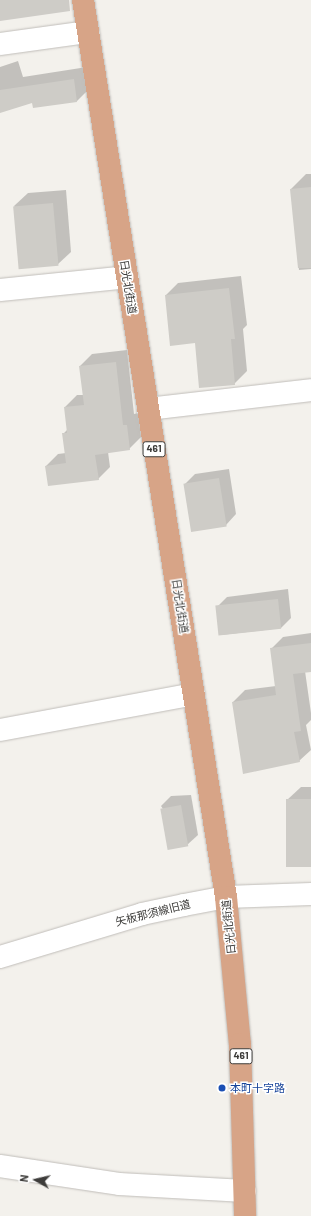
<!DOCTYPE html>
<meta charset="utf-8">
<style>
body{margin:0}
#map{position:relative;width:311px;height:1216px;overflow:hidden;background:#f3f1ec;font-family:Barlow,"Noto Sans JP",sans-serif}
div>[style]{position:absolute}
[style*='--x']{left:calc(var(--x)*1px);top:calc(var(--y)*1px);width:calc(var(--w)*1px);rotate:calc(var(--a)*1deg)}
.shadow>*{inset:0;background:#0003}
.building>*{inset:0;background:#ceccc7;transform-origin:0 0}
.roads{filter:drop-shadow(0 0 1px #c0bdb9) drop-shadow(0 0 1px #c0bdb9)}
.minor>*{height:22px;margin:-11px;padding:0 11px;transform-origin:11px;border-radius:11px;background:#fff}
.tertiary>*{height:22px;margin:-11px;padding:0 11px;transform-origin:11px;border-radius:11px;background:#fff}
.trunk>*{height:22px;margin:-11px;padding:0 11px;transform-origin:11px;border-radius:11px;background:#d7a487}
.dots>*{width:11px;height:11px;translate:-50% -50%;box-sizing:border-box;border:2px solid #fff;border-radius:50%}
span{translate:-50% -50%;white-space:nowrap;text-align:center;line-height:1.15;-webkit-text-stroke:3px #fff;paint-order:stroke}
.shield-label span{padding:1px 3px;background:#fff;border:1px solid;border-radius:3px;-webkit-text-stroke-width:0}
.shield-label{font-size:10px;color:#3d3c3a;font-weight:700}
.street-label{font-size:11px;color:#3d3c3a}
.transit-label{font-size:11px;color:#164399}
.left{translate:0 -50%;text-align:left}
.north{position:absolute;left:16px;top:1160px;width:40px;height:40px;-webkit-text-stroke:3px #fff;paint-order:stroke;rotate:278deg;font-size:11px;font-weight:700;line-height:16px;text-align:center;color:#3d3c3a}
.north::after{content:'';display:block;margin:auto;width:14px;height:18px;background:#3d3c3a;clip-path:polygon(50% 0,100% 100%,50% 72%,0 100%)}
</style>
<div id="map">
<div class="shadow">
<i style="clip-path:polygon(18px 61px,23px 77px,87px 67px,90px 88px,77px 101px,33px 102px,0 112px,0 67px)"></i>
<i style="clip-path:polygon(306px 174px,311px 174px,311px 269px,299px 270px,291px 189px)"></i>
<i style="clip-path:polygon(66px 190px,71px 252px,57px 265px,14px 206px,28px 193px)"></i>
<i style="clip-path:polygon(241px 276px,247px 325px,243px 329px,247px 371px,234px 384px,196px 342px,166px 295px,178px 283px)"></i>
<i style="clip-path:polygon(127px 350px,134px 414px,138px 413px,141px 437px,129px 449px,108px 452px,110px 467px,98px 479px,46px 466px,58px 454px,66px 453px,63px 434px,68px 429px,65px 407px,77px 395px,84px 395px,80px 366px,92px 354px)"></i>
<i style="clip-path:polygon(229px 469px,236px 514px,226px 525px,185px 484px,195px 474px)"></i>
<i style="clip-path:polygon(288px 589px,291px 618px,281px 628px,221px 635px,217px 607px,227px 597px)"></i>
<i style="clip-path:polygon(311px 633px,311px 671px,305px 671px,311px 713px,311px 720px,306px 725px,311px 750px,299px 761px,233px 702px,245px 690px,276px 686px,272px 648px,283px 637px)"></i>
<i style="clip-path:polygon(301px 787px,311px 787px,311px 866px,287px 800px)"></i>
<i style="clip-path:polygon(191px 795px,198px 835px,187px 845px,161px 806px,171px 796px)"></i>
</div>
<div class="building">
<i style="clip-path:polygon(0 0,69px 0,70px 11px,0 21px)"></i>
<i style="clip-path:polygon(74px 79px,77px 102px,33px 108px,32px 103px,0 113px,0 90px)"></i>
<i style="clip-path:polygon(311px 187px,311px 268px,298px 268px,290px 189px)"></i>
<i style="left:53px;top:203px;width:63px;height:40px;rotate:85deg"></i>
<i style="clip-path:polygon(229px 288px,235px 339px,231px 339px,235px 385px,199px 388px,195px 343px,170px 346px,165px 295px)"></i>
<i style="clip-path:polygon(116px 362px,123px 425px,127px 425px,130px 450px,95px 455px,99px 480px,48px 486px,45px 466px,66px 463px,62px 433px,67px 433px,64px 407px,84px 405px,79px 366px)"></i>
<i style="left:219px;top:478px;width:49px;height:36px;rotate:81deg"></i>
<i style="left:278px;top:599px;width:30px;height:63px;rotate:84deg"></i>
<i style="clip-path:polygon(311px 643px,311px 672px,293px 674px,301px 731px,294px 732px,300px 762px,243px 774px,232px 702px,276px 695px,270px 648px)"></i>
<i style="left:311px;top:799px;width:68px;height:25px;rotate:90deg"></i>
<i style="left:181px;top:805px;width:42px;height:21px;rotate:80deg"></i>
</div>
<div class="roads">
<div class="minor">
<i style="--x:0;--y:44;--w:89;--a:-7.8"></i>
<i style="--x:0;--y:290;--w:128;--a:-5.8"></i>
<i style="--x:148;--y:409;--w:164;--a:-6.6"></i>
<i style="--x:0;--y:730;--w:197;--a:-10.5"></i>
<i style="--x:0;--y:1166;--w:120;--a:8.6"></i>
<i style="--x:119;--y:1184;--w:126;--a:3.2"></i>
</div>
<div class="tertiary">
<i style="--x:0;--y:957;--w:148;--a:-16.8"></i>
<i style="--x:142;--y:914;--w:43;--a:-12.1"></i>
<i style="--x:184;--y:905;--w:43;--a:-10.8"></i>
<i style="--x:226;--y:897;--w:85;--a:-2"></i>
</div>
<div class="trunk">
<i style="--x:83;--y:0;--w:908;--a:80.94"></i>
<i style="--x:226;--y:897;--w:148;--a:84.6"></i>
<i style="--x:240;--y:1044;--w:172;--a:88.3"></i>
</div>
</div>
<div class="dots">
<i style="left:222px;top:1088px;background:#1a4fb4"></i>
</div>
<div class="shield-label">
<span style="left:154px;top:449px">461</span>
<span style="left:241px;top:1056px">461</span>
</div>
<div class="street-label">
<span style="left:128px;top:287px;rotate:81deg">日光北街道</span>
<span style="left:180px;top:606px;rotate:81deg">日光北街道</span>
<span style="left:153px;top:913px;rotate:-14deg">矢板那須線旧道</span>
<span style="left:229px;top:927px;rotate:-96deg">日光北街道</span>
</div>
<div class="transit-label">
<span class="left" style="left:230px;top:1088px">本町十字路</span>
</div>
<div class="north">N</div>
</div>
